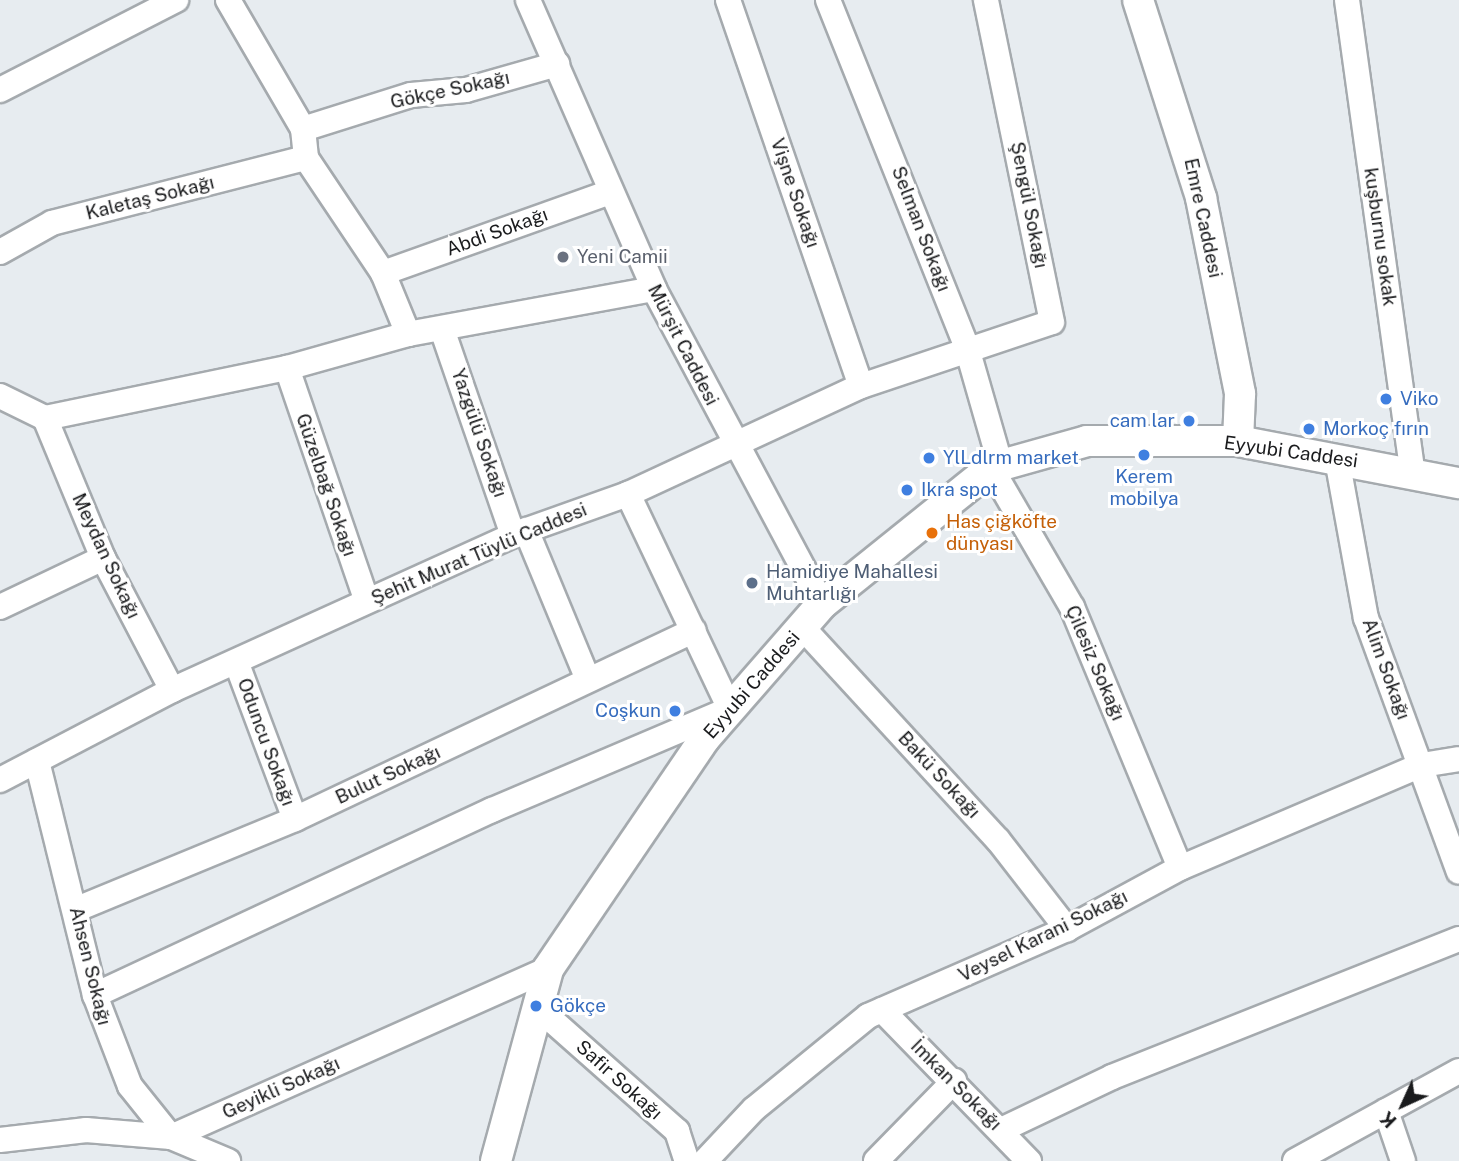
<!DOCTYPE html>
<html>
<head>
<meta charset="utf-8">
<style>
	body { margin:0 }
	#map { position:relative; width:1459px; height:1161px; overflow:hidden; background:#e7ecf0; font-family:"Public Sans",sans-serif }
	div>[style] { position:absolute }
	.roads { filter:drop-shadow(2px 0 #a5aaae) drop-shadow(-2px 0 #a5aaae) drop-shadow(0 2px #a5aaae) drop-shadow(0 -2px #a5aaae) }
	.minor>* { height:24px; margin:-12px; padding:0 12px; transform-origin:12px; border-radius:12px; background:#fff }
	.tertiary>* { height:30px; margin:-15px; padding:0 15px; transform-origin:15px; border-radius:15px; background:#fff }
	.dots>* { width:19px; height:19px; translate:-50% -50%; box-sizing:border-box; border:4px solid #fff; border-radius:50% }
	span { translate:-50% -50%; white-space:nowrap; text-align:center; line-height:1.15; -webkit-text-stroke:6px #fff; paint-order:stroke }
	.street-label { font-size:19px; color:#1a1b1d }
	.worship-label { font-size:19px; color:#5b616d }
	.left { translate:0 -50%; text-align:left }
	.shop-label { font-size:19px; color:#366cbe }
	.right { translate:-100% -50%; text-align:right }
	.food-label { font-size:19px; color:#c56008 }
	.service-label { font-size:19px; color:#4e5e75 }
	.north { position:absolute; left:1368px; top:1070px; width:70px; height:70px; -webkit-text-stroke:5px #fff; paint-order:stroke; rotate:225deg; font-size:19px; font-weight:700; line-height:28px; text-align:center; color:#1a1b1d }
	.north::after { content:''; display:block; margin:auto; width:24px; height:32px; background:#1a1b1d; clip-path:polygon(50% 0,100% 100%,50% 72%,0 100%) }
</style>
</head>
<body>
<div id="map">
	<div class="roads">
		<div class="minor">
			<i style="left:228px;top:0;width:149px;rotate:59.8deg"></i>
			<i style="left:303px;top:129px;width:29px;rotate:84deg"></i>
			<i style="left:306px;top:158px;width:138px;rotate:56.2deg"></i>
			<i style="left:383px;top:273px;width:66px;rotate:67.7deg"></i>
			<i style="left:528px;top:0;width:315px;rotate:66.4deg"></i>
			<i style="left:654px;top:289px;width:357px;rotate:61.9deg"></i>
			<i style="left:728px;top:0;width:408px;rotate:71deg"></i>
			<i style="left:828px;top:0;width:375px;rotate:68.2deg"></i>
			<i style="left:967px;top:348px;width:120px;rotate:74deg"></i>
			<i style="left:1347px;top:0;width:479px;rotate:82.1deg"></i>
			<i style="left:0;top:90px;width:198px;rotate:-27.1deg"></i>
			<i style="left:303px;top:129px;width:113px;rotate:-17.5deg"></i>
			<i style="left:411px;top:95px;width:55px;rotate:-5.2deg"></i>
			<i style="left:466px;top:90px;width:95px;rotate:-15.9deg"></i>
			<i style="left:0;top:252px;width:60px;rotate:-29.1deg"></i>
			<i style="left:52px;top:223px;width:262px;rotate:-14.4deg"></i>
			<i style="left:383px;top:273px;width:242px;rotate:-19.6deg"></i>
			<i style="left:443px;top:332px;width:215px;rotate:71deg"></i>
			<i style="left:287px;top:368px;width:246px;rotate:71.1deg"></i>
			<i style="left:0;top:396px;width:50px;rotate:26.1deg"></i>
			<i style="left:45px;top:418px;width:247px;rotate:-11.7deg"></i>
			<i style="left:287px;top:368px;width:126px;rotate:-15.7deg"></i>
			<i style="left:408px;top:334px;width:250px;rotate:-10.4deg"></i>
			<i style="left:45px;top:418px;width:152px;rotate:67.5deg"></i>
			<i style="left:103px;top:558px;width:149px;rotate:62.4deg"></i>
			<i style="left:1337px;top:459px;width:162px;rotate:79.7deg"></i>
			<i style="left:1366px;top:618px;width:270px;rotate:69.9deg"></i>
			<i style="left:991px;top:468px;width:161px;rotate:59.8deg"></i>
			<i style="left:1072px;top:607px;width:282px;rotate:67.5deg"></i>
			<i style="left:526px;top:530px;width:162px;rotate:67.5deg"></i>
			<i style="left:0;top:607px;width:114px;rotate:-25.4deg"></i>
			<i style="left:802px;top:627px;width:289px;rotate:47.4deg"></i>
			<i style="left:998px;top:840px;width:113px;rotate:52.2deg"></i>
			<i style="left:237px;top:664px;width:165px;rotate:69.5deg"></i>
			<i style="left:37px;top:761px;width:241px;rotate:76.1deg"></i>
			<i style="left:95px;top:995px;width:97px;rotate:69deg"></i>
			<i style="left:130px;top:1086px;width:65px;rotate:51.2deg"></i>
			<i style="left:171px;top:1137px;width:62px;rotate:22.8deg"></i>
			<i style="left:0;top:780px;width:194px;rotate:-27.6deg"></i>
			<i style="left:172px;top:690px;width:375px;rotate:-24.4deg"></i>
			<i style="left:513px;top:535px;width:122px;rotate:-19.6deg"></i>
			<i style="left:628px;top:494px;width:257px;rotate:-24.9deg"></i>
			<i style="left:861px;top:386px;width:201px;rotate:-18.5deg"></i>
			<i style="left:1052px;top:322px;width:329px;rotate:-101.6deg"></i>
			<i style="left:77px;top:909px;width:236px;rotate:-22.4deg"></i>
			<i style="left:295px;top:819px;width:441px;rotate:-25.3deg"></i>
			<i style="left:95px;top:995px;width:438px;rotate:-25deg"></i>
			<i style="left:492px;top:810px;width:259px;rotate:-23deg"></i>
			<i style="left:730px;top:709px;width:238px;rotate:-115.4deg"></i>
			<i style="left:538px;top:1008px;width:186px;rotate:41.5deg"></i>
			<i style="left:677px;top:1131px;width:32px;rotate:72deg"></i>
			<i style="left:882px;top:1010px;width:211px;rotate:45.8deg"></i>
			<i style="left:1386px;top:1111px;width:53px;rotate:71.2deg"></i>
			<i style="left:1001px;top:1130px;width:123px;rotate:-25.5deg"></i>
			<i style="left:1112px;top:1077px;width:373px;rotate:-21.7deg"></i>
			<i style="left:0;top:1140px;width:87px;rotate:-6.6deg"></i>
			<i style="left:86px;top:1130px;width:85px;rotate:4.7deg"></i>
			<i style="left:171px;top:1137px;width:413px;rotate:-24deg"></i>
			<i style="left:705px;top:1161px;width:71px;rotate:-46.7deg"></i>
			<i style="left:754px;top:1109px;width:147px;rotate:-39.2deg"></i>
			<i style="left:868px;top:1016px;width:217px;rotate:-23.6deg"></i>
			<i style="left:1067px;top:929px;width:128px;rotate:-28.4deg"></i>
			<i style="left:1180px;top:868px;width:263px;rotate:-23.1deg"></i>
			<i style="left:1422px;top:765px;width:37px;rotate:-9deg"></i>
			<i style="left:876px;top:1161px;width:112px;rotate:-45.7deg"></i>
			<i style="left:1295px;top:1161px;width:187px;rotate:-28.8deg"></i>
		</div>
		<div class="tertiary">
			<i style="left:1138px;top:0;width:208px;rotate:72.3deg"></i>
			<i style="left:1201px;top:198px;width:200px;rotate:78.7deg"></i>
			<i style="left:1240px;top:394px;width:47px;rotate:92.4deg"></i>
			<i style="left:496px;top:1161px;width:199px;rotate:-74.8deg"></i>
			<i style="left:548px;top:969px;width:279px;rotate:-55.8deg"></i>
			<i style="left:705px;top:738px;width:178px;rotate:-48.9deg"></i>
			<i style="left:822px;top:604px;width:217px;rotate:-38.8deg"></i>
			<i style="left:991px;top:468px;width:100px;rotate:-15.7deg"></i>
			<i style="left:1087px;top:441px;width:151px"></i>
			<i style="left:1238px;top:441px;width:225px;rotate:10.8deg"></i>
		</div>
	</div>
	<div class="dots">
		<i style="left:563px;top:257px;background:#6b7280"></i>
		<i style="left:1386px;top:399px;background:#3f7fe0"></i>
		<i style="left:1189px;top:421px;background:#3f7fe0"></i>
		<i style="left:1309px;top:429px;background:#3f7fe0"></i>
		<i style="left:1144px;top:455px;background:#3f7fe0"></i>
		<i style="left:929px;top:458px;background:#3f7fe0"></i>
		<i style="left:907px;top:490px;background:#3f7fe0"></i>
		<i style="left:932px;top:533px;background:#e8710a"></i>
		<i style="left:752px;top:583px;background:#5c6f8a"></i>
		<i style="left:675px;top:711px;background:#3f7fe0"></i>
		<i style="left:536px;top:1006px;background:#3f7fe0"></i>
	</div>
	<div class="street-label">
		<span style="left:450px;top:90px;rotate:-12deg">Gökçe Sokağı</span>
		<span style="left:795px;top:193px;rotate:71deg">Vişne Sokağı</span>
		<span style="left:150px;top:198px;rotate:-14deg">Kaletaş Sokağı</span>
		<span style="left:1029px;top:205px;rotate:79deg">Şengül Sokağı</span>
		<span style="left:1203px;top:218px;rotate:78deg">Emre Caddesi</span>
		<span style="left:921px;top:229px;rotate:69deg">Selman Sokağı</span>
		<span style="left:497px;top:232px;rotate:-20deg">Abdi Sokağı</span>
		<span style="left:1380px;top:237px;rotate:82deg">kuşburnu sokak</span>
		<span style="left:683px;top:345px;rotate:63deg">Mürşit Caddesi</span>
		<span style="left:479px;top:433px;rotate:71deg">Yazgülü Sokağı</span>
		<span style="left:1291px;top:452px;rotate:8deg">Eyyubi Caddesi</span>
		<span style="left:326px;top:485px;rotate:71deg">Güzelbağ Sokağı</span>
		<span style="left:479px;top:554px;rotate:-23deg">Şehit Murat Tüylü Caddesi</span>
		<span style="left:106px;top:556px;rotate:65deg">Meydan Sokağı</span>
		<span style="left:1095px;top:663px;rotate:67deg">Çilesiz Sokağı</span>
		<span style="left:1386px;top:669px;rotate:70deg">Alim Sokağı</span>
		<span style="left:752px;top:685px;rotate:-49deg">Eyyubi Caddesi</span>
		<span style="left:266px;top:742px;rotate:70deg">Oduncu Sokağı</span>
		<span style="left:388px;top:775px;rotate:-25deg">Bulut Sokağı</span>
		<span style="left:939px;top:775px;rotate:47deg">Bakü Sokağı</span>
		<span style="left:1043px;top:936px;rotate:-26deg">Veysel Karani Sokağı</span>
		<span style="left:90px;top:966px;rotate:76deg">Ahsen Sokağı</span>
		<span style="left:619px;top:1080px;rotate:42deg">Safir Sokağı</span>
		<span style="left:956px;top:1085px;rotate:45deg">İmkan Sokağı</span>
		<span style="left:281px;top:1088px;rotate:-24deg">Geyikli Sokağı</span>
	</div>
	<div class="worship-label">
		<span class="left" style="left:577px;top:257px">Yeni Camii</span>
	</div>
	<div class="shop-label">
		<span class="left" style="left:1400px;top:399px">Viko</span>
		<span class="right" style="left:1175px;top:421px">cam lar</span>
		<span class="left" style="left:1323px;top:429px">Morkoç fırın</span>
		<span class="left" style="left:943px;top:458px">YlLdlrm market</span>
		<span style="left:1144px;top:488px">Kerem<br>mobilya</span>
		<span class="left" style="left:921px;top:490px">Ikra spot</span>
		<span class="right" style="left:661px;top:711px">Coşkun</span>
		<span class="left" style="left:550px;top:1006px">Gökçe</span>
	</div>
	<div class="food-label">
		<span class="left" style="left:946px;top:533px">Has çiğköfte<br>dünyası</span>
	</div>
	<div class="service-label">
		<span class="left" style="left:766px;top:583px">Hamidiye Mahallesi<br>Muhtarlığı</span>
	</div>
	<div class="north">K</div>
</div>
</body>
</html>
